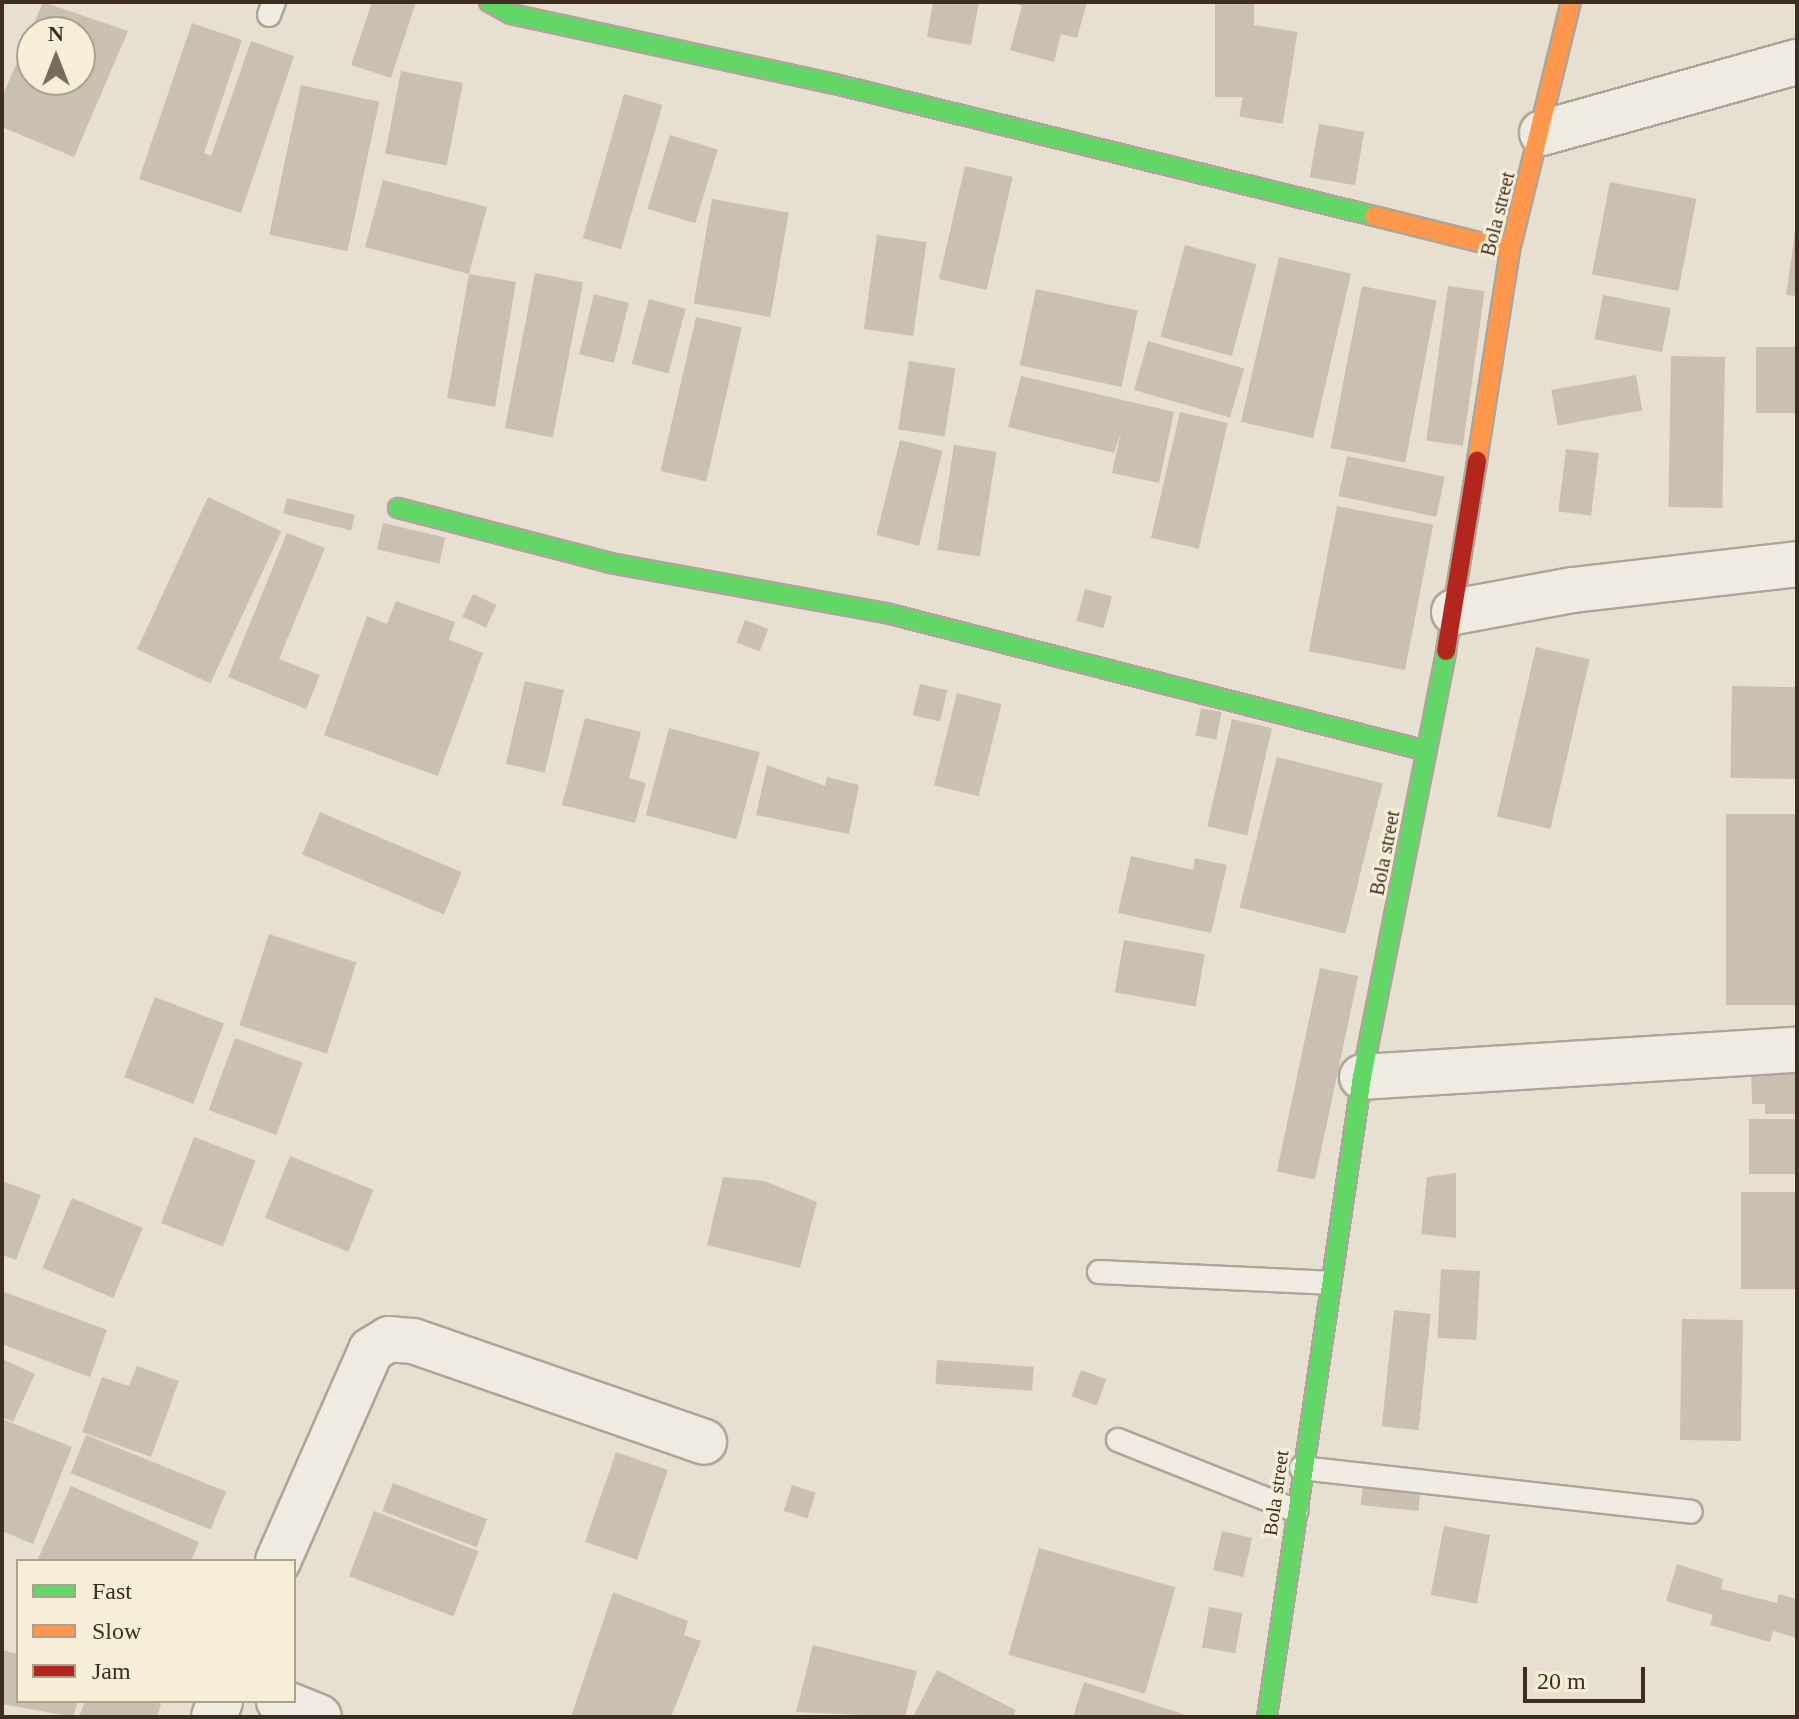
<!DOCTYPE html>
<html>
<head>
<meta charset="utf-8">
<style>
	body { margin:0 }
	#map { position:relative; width:1799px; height:1719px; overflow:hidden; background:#e7e0d1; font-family:"Times New Roman",serif }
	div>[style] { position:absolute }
	.building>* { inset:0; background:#cbbfb2; transform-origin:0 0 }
	.roads { filter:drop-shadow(2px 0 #ada599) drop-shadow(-2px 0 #ada599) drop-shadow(0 2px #ada599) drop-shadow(0 -2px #ada599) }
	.lane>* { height:22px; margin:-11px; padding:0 11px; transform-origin:11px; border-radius:11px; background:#efebe3 }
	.street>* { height:44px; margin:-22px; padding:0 22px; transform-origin:22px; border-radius:22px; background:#efebe3 }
	.fast>* { height:18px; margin:-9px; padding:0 9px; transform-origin:9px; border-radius:9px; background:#63d668 }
	.slow>* { height:18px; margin:-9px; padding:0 9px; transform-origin:9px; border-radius:9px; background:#ff974d }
	.jam>* { height:18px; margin:-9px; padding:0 9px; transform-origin:9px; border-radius:9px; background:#b3261e }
	span { translate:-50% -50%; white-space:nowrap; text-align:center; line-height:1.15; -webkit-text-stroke:6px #f7eed8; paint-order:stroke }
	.street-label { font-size:20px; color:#3d2e20 }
	.frame { position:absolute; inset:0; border:4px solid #3d2e20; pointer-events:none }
	.legend { position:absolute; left:16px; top:1559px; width:280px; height:144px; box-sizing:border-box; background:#f7eed8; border:2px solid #ada18e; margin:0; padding:10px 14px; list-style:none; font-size:24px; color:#3d2e20 }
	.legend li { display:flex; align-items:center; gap:16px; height:40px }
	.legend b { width:40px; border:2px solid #ada18e }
	.north { position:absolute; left:16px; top:16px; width:80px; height:80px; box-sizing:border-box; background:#f7eed8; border:2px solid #ada18e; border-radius:50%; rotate:0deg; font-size:22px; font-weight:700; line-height:32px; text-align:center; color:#3d2e20 }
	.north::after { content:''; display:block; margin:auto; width:28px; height:36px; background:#786c5e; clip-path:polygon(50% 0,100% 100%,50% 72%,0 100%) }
	.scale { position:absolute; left:1523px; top:1667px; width:122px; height:36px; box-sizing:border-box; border:4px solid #3d2e20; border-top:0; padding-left:10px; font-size:24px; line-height:28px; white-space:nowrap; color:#3d2e20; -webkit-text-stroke:6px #f7eed8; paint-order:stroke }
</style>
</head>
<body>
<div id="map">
	<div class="building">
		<i style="clip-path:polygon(evenodd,43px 2px,128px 31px,74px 157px,2px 127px,2px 97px,43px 2px,32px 32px,80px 32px,80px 80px,32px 80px,32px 32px)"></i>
		<i style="clip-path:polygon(372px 2px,416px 2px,391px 78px,351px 65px)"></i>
		<i style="clip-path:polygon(933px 2px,979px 2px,971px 45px,927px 37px)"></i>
		<i style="clip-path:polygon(1012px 2px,1087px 2px,1077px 38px,1061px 34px,1054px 62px,1010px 50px,1022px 6px)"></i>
		<i style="left:1215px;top:2px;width:39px;height:95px"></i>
		<i style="clip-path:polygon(192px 23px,242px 40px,204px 153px,211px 156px,251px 41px,294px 56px,241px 213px,139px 179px)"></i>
		<i style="left:1254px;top:25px;width:44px;height:93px;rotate:9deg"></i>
		<i style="left:401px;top:71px;width:63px;height:84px;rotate:11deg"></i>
		<i style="left:301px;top:85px;width:80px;height:153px;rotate:12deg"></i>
		<i style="left:624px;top:94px;width:40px;height:150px;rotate:16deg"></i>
		<i style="left:1319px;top:124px;width:46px;height:54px;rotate:10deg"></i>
		<i style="left:670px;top:135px;width:50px;height:77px;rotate:17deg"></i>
		<i style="left:965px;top:166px;width:49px;height:116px;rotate:13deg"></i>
		<i style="clip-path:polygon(383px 180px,487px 207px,469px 274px,516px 282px,495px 407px,447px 398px,469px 274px,365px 247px)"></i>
		<i style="left:1610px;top:182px;width:88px;height:94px;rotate:11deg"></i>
		<i style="left:712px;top:199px;width:78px;height:106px;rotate:10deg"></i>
		<i style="clip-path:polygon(1795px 232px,1797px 232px,1797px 296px,1786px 295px)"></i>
		<i style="left:877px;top:235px;width:50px;height:95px;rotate:8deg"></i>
		<i style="left:1185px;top:245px;width:74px;height:95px;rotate:15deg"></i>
		<i style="left:1279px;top:257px;width:74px;height:169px;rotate:13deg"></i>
		<i style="left:535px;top:273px;width:49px;height:158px;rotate:11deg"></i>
		<i style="left:1362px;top:286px;width:76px;height:165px;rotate:11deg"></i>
		<i style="left:1448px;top:286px;width:37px;height:156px;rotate:8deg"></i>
		<i style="left:1036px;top:289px;width:104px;height:78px;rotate:12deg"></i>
		<i style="left:594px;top:294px;width:36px;height:62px;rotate:14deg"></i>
		<i style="left:1603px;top:295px;width:69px;height:45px;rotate:11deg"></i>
		<i style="left:649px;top:299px;width:38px;height:67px;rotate:15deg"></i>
		<i style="left:696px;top:317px;width:47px;height:158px;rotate:13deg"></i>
		<i style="left:1148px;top:341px;width:100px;height:51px;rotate:16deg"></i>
		<i style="left:1756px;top:347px;width:41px;height:66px"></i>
		<i style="left:1671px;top:356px;width:54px;height:151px;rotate:1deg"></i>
		<i style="left:909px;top:361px;width:47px;height:69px;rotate:9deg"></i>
		<i style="left:1636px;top:375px;width:36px;height:86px;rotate:80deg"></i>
		<i style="clip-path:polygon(1021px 376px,1174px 412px,1159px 483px,1112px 473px,1121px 431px,1114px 453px,1008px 427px)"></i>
		<i style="left:1180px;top:412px;width:49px;height:129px;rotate:13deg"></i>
		<i style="left:900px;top:440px;width:44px;height:98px;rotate:14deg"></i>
		<i style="left:954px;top:445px;width:43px;height:106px;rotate:9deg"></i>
		<i style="left:1566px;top:449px;width:33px;height:63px;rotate:7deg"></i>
		<i style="left:1347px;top:456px;width:100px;height:41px;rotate:12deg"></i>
		<i style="left:208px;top:497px;width:81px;height:168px;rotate:25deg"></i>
		<i style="left:287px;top:498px;width:70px;height:16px;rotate:14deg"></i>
		<i style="left:1337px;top:506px;width:98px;height:148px;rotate:11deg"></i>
		<i style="left:383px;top:523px;width:64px;height:27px;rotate:13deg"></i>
		<i style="clip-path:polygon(287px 533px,325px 548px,279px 659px,320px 675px,306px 709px,228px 677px)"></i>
		<i style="left:1085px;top:589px;width:28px;height:33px;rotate:15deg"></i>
		<i style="left:473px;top:594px;width:26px;height:25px;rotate:25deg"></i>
		<i style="clip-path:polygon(396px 601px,455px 622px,449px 640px,483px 653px,438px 776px,324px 735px,367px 616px,387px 624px)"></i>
		<i style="left:745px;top:620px;width:25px;height:24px;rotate:21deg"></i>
		<i style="left:1536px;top:647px;width:55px;height:174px;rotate:13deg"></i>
		<i style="left:525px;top:681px;width:40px;height:85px;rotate:13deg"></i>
		<i style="left:920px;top:684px;width:28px;height:32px;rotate:13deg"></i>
		<i style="left:1732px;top:686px;width:65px;height:92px;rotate:1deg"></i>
		<i style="left:957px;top:693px;width:46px;height:95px;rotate:14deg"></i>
		<i style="left:1201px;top:708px;width:21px;height:28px;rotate:11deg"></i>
		<i style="clip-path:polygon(585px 718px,641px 732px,629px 778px,646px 783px,635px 823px,562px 805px)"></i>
		<i style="left:1232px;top:719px;width:41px;height:110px;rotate:13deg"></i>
		<i style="left:669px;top:728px;width:94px;height:90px;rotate:15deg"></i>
		<i style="left:1277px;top:757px;width:109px;height:155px;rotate:14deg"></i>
		<i style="clip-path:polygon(767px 765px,825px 786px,827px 777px,859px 785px,849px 834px,756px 815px)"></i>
		<i style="left:320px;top:812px;width:154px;height:46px;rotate:23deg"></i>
		<i style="left:1797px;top:814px;width:191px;height:71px;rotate:90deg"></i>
		<i style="clip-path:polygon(1131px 856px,1193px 870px,1195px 858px,1227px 865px,1211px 933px,1118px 913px)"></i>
		<i style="left:269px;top:934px;width:92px;height:96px;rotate:18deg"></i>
		<i style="left:1124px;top:940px;width:82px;height:53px;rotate:10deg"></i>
		<i style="left:1320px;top:968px;width:39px;height:208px;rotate:12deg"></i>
		<i style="left:155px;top:997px;width:74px;height:86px;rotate:21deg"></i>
		<i style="left:235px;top:1038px;width:72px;height:77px;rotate:20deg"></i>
		<i style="clip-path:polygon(1797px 1066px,1797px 1114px,1765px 1114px,1765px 1104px,1752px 1104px,1751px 1067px)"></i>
		<i style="left:1797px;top:1119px;width:55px;height:48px;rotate:90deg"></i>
		<i style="left:194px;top:1137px;width:66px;height:92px;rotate:21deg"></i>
		<i style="left:290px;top:1156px;width:90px;height:67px;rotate:22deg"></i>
		<i style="clip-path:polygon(1456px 1173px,1456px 1238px,1421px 1234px,1427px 1177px)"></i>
		<i style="clip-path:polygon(723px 1177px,764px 1181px,817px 1202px,800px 1268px,707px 1245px)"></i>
		<i style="clip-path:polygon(2px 1181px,41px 1195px,16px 1260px,2px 1255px)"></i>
		<i style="left:1797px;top:1192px;width:97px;height:56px;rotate:90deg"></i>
		<i style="left:72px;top:1198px;width:77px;height:76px;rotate:23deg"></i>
		<i style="left:1441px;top:1269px;width:39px;height:69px;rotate:3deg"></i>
		<i style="clip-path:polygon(2px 1291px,107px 1330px,90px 1377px,2px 1344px)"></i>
		<i style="left:1394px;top:1310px;width:37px;height:117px;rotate:6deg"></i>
		<i style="left:1682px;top:1319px;width:61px;height:121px;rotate:1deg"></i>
		<i style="clip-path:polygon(2px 1359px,35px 1374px,13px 1422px,2px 1417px)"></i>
		<i style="left:937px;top:1360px;width:97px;height:24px;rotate:4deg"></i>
		<i style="clip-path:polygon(137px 1366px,179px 1381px,151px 1457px,82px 1432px,102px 1377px,129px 1386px)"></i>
		<i style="left:1081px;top:1370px;width:27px;height:28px;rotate:20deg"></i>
		<i style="clip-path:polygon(2px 1419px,72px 1447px,33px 1544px,2px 1531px)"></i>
		<i style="left:86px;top:1435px;width:151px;height:41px;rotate:22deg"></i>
		<i style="left:616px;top:1452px;width:55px;height:95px;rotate:19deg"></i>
		<i style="left:393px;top:1483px;width:101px;height:30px;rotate:21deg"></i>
		<i style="left:1363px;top:1483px;width:58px;height:22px;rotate:6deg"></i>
		<i style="left:792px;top:1485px;width:25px;height:27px;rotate:18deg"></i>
		<i style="clip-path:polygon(71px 1486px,199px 1542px,191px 1561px,37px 1561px)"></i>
		<i style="left:374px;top:1511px;width:112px;height:70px;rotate:21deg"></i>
		<i style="left:1444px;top:1526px;width:47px;height:70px;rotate:11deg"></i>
		<i style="left:1222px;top:1531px;width:31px;height:40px;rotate:13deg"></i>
		<i style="left:1039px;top:1548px;width:142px;height:111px;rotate:16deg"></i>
		<i style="clip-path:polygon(1677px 1564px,1723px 1579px,1721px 1589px,1777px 1603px,1779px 1594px,1797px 1599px,1797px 1638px,1773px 1631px,1770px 1642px,1710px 1625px,1713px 1615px,1666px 1601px)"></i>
		<i style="clip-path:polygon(613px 1592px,688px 1621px,684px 1635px,701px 1641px,671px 1717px,571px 1717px)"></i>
		<i style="left:1209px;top:1607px;width:34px;height:41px;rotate:10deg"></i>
		<i style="clip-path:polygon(813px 1645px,917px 1671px,905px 1717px,796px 1712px)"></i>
		<i style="clip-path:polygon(2px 1650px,18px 1654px,18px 1701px,78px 1701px,73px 1717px,2px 1704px)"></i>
		<i style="clip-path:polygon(937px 1670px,1016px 1710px,1013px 1717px,913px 1717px)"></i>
		<i style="clip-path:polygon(1084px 1682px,1189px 1716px,1189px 1717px,1073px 1717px)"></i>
		<i style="clip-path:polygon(85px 1701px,152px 1701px,161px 1704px,157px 1717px,79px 1717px)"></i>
	</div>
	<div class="roads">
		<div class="lane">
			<i style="left:269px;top:15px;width:14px;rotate:-69deg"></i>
			<i style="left:1099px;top:1272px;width:230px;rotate:2.7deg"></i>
			<i style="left:1118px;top:1440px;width:192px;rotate:21.7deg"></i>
			<i style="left:1301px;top:1468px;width:392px;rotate:6.4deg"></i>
		</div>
		<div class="street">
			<i style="left:1542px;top:133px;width:265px;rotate:-15.6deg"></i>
			<i style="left:1454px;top:612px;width:121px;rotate:-10.5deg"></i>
			<i style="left:1573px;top:590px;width:226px;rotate:-6.6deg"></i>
			<i style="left:1362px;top:1077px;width:436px;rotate:-3.6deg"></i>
			<i style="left:278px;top:1561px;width:231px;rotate:-66.2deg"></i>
			<i style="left:371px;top:1350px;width:21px;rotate:-31deg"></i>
			<i style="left:389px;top:1339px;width:24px;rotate:5deg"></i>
			<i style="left:413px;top:1341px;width:308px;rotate:19.1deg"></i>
			<i style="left:279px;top:1701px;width:43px;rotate:21.8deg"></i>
			<i style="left:214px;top:1717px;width:17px;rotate:-69deg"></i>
		</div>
		<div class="fast">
			<i style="left:489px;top:2px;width:25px;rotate:29deg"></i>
			<i style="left:511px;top:14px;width:331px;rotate:12.2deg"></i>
			<i style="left:835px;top:84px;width:555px;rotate:13.76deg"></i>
			<i style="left:398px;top:508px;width:219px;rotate:14.5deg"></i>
			<i style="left:610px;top:563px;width:280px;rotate:10.3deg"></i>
			<i style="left:886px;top:613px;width:558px;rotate:14.31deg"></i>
			<i style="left:1267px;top:1717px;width:647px;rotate:-81.56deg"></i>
			<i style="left:1362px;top:1077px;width:434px;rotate:-78.8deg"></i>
		</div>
		<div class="slow">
			<i style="left:1374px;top:216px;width:140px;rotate:14deg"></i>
			<i style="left:1477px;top:461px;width:214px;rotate:-81.1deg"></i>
			<i style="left:1510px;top:250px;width:255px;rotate:-76.2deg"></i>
		</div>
		<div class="jam">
			<i style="left:1446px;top:651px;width:193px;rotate:-80.7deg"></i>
		</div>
	</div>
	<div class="street-label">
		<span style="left:1498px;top:214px;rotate:-76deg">Bola street</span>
		<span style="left:1385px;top:853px;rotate:-79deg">Bola street</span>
		<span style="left:1276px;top:1493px;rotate:-82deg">Bola street</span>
	</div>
	<div class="frame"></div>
	<ul class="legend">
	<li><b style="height:10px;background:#63d668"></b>Fast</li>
	<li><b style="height:10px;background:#ff974d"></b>Slow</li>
	<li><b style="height:10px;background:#b3261e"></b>Jam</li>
	</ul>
	<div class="north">N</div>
	<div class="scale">20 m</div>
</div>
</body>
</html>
